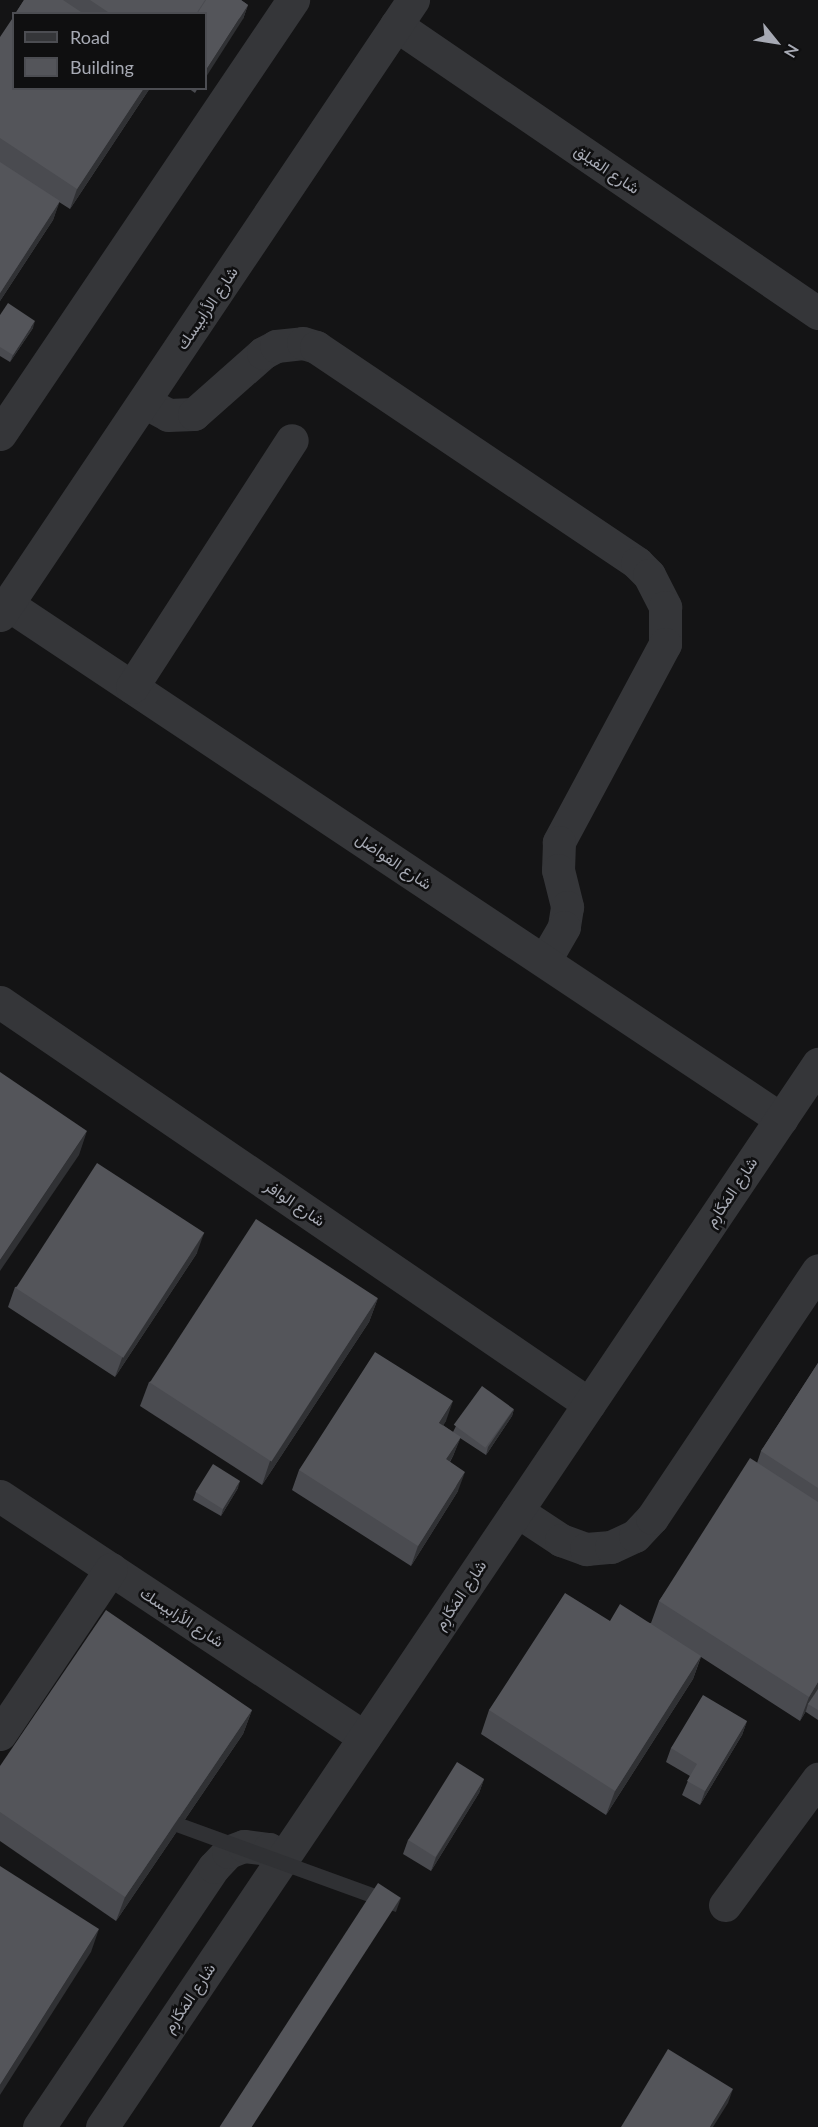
<!DOCTYPE html>
<html>
<head>
<meta charset="utf-8">
<style>
	body { margin:0 }
	#map { position:relative; width:818px; height:2127px; overflow:hidden; background:#141415; font-family:Lato,Vazirmatn,sans-serif }
	div>[style] { position:absolute }
	.minor>* { height:33px; margin:-16.5px; padding:0 16.5px; transform-origin:16.5px; border-radius:16.5px; background:#353639 }
	.wall>* { inset:0; background:#4a4b50 }
	.shaded-wall>* { inset:0; background:#303134; transform-origin:0 0 }
	.building>* { inset:0; background:#54555a; transform-origin:0 0 }
	span { translate:-50% -50%; white-space:nowrap; text-align:center; line-height:1.15; -webkit-text-stroke:5px #0f0f10; paint-order:stroke }
	.street-label { font-size:16px; color:#a7aab4 }
	.legend { position:absolute; left:12px; top:12px; width:195px; height:78px; box-sizing:border-box; background:#0f0f10; border:2px solid #4c4d52; margin:0; padding:8px 10px; list-style:none; font-size:18px; color:#a7aab4 }
	.legend li { display:flex; align-items:center; gap:12px; height:30px }
	.legend b { width:30px; border:2px solid #4c4d52 }
	.north { position:absolute; left:746px; top:12px; width:60px; height:60px; -webkit-text-stroke:4px #0f0f10; paint-order:stroke; rotate:120deg; font-size:16px; font-weight:700; line-height:24px; text-align:center; color:#a7aab4 }
	.north::after { content:''; display:block; margin:auto; width:21px; height:27px; background:#a7aab4; clip-path:polygon(50% 0,100% 100%,50% 72%,0 100%) }
</style>
</head>
<body>
<div id="map">
	<div class="minor">
		<i style="left:396px;top:25px;width:511px;rotate:34.31deg"></i>
		<i style="left:144px;top:402px;width:27px;rotate:28deg"></i>
		<i style="left:168px;top:415px;width:26px;rotate:-2deg"></i>
		<i style="left:194px;top:414px;width:92px;rotate:-41.5deg"></i>
		<i style="left:263px;top:353px;width:15px;rotate:-28deg"></i>
		<i style="left:276px;top:346px;width:27px;rotate:-6deg"></i>
		<i style="left:303px;top:343px;width:14px;rotate:17deg"></i>
		<i style="left:316px;top:347px;width:387px;rotate:33.9deg"></i>
		<i style="left:637px;top:563px;width:17px;rotate:45deg"></i>
		<i style="left:649px;top:575px;width:36px;rotate:63deg"></i>
		<i style="left:665px;top:607px;width:37px;rotate:90deg"></i>
		<i style="left:665px;top:644px;width:225px;rotate:118.2deg"></i>
		<i style="left:559px;top:842px;width:28px;rotate:92deg"></i>
		<i style="left:558px;top:870px;width:38px;rotate:76deg"></i>
		<i style="left:567px;top:907px;width:20px;rotate:99deg"></i>
		<i style="left:564px;top:927px;width:39px;rotate:120deg"></i>
		<i style="left:0;top:434px;width:524px;rotate:-55.98deg"></i>
		<i style="left:7px;top:604px;width:930px;rotate:33.64deg"></i>
		<i style="left:0;top:615px;width:741px;rotate:-56.12deg"></i>
		<i style="left:132px;top:687px;width:294px;rotate:-57.1deg"></i>
		<i style="left:0;top:1002px;width:713px;rotate:34.31deg"></i>
		<i style="left:0;top:1496px;width:437px;rotate:33.5deg"></i>
		<i style="left:517px;top:1511px;width:53px;rotate:33.4deg"></i>
		<i style="left:561px;top:1540px;width:27px;rotate:20deg"></i>
		<i style="left:586px;top:1549px;width:25px;rotate:-5deg"></i>
		<i style="left:611px;top:1547px;width:26px;rotate:-25deg"></i>
		<i style="left:635px;top:1536px;width:25px;rotate:-47deg"></i>
		<i style="left:652px;top:1518px;width:298px;rotate:-56.2deg"></i>
		<i style="left:0;top:1734px;width:199px;rotate:-56.1deg"></i>
		<i style="left:725px;top:1905px;width:157px;rotate:-53.6deg"></i>
		<i style="left:39px;top:2127px;width:313px;rotate:-56.1deg"></i>
		<i style="left:214px;top:1867px;width:21px;rotate:-47deg"></i>
		<i style="left:228px;top:1852px;width:17px;rotate:-21deg"></i>
		<i style="left:244px;top:1846px;width:25px;rotate:7deg"></i>
		<i style="left:269px;top:1849px;width:17px;rotate:28deg"></i>
		<i style="left:102px;top:2127px;width:1282px;rotate:-56.04deg"></i>
	</div>
	<div class="wall">
		<i style="clip-path:polygon(24px 0,241px 0,248px 5px,243px 19px,206px 14px,15px 14px)"></i>
		<i style="clip-path:polygon(0 37px,150px 88px,70px 209px,59px 202px,53px 220px,0 301px)"></i>
		<i style="clip-path:polygon(188px 88px,198px 88px,195px 93px)"></i>
		<i style="clip-path:polygon(0 315px,33px 328px,10px 362px,0 356px)"></i>
		<i style="clip-path:polygon(197px 1253px,115px 1377px,8px 1307px,15px 1287px)"></i>
		<i style="clip-path:polygon(378px 1298px,369px 1322px,262px 1485px,140px 1406px,149px 1382px)"></i>
		<i style="clip-path:polygon(818px 1363px,818px 1720px,806px 1712px,806px 1711px,800px 1721px,701px 1657px,693px 1679px,606px 1815px,481px 1734px,489px 1710px,610px 1621px,651px 1623px,659px 1601px,757px 1463px,761px 1451px)"></i>
		<i style="clip-path:polygon(514px 1409px,512px 1416px,486px 1455px,460px 1438px,453px 1456px,450px 1462px,458px 1491px,411px 1566px,292px 1490px,299px 1470px,446px 1421px,443px 1425px,453px 1432px,456px 1426px)"></i>
		<i style="clip-path:polygon(238px 1488px,221px 1516px,193px 1500px,196px 1492px)"></i>
		<i style="clip-path:polygon(252px 1710px,243px 1734px,116px 1921px,0 1841px,0 1766px)"></i>
		<i style="clip-path:polygon(747px 1721px,742px 1735px,700px 1805px,682px 1795px,690px 1776px,666px 1762px,671px 1748px)"></i>
		<i style="clip-path:polygon(484px 1779px,479px 1793px,431px 1871px,403px 1854px,408px 1840px)"></i>
	</div>
	<div class="shaded-wall">
		<i style="clip-path:polygon(248px 5px,243px 19px,206px 77px,206px 70px)"></i>
		<i style="clip-path:polygon(144px 88px,150px 88px,70px 209px,77px 189px)"></i>
		<i style="clip-path:polygon(60px 201px,53px 220px,0 301px,0 293px)"></i>
		<i style="clip-path:polygon(35px 321px,33px 328px,10px 362px,13px 355px)"></i>
		<i style="clip-path:polygon(87px 1131px,79px 1155px,0 1271px,0 1260px)"></i>
		<i style="clip-path:polygon(204px 1233px,197px 1253px,115px 1377px,122px 1358px)"></i>
		<i style="clip-path:polygon(378px 1298px,369px 1322px,262px 1485px,270px 1461px)"></i>
		<i style="clip-path:polygon(453px 1401px,446px 1421px,432px 1442px,439px 1423px)"></i>
		<i style="clip-path:polygon(514px 1409px,512px 1416px,486px 1455px,488px 1447px)"></i>
		<i style="clip-path:polygon(461px 1437px,453px 1456px,439px 1479px,446px 1459px)"></i>
		<i style="clip-path:polygon(465px 1472px,458px 1491px,411px 1566px,418px 1546px)"></i>
		<i style="clip-path:polygon(240px 1481px,238px 1488px,221px 1516px,223px 1509px)"></i>
		<i style="clip-path:polygon(701px 1656px,693px 1679px,606px 1815px,615px 1791px)"></i>
		<i style="clip-path:polygon(818px 1682px,818px 1692px,808px 1704px,806px 1711px,800px 1721px,809px 1697px)"></i>
		<i style="clip-path:polygon(252px 1710px,243px 1734px,116px 1921px,125px 1897px)"></i>
		<i style="clip-path:polygon(747px 1721px,742px 1735px,700px 1805px,705px 1791px)"></i>
		<i style="clip-path:polygon(484px 1779px,479px 1793px,431px 1871px,436px 1857px)"></i>
		<i style="left:401px;top:1898px;width:15px;height:275px;rotate:110deg"></i>
		<i style="clip-path:polygon(99px 1929px,91px 1952px,0 2095px,0 2085px)"></i>
		<i style="clip-path:polygon(733px 2089px,728px 2103px,713px 2127px,710px 2127px)"></i>
	</div>
	<div class="building">
		<i style="clip-path:polygon(24px 0,63px 0,84px 14px,15px 14px)"></i>
		<i style="clip-path:polygon(90px 0,205px 0,196px 14px,111px 14px)"></i>
		<i style="clip-path:polygon(206px 0,241px 0,248px 5px,206px 70px,206px 14px,197px 14px)"></i>
		<i style="clip-path:polygon(14px 16px,14px 88px,144px 88px,77px 189px,0 138px,0 37px)"></i>
		<i style="clip-path:polygon(0 162px,60px 201px,0 293px)"></i>
		<i style="clip-path:polygon(8px 303px,35px 321px,13px 355px,0 347px,0 315px)"></i>
		<i style="clip-path:polygon(0 1072px,87px 1131px,0 1260px)"></i>
		<i style="left:97px;top:1163px;width:128px;height:149px;rotate:33deg"></i>
		<i style="left:256px;top:1219px;width:145px;height:195px;rotate:33deg"></i>
		<i style="clip-path:polygon(375px 1352px,453px 1401px,439px 1423px,461px 1437px,446px 1459px,465px 1472px,418px 1546px,299px 1470px)"></i>
		<i style="clip-path:polygon(818px 1363px,818px 1488px,761px 1451px)"></i>
		<i style="left:482px;top:1386px;width:39px;height:48px;rotate:36deg"></i>
		<i style="clip-path:polygon(750px 1458px,818px 1502px,818px 1682px,809px 1697px,659px 1601px)"></i>
		<i style="left:213px;top:1464px;width:32px;height:33px;rotate:32deg"></i>
		<i style="clip-path:polygon(565px 1593px,610px 1621px,620px 1604px,701px 1656px,615px 1791px,489px 1710px)"></i>
		<i style="clip-path:polygon(106px 1610px,252px 1710px,125px 1897px,0 1812px,0 1766px)"></i>
		<i style="clip-path:polygon(818px 1689px,818px 1710px,808px 1704px)"></i>
		<i style="clip-path:polygon(703px 1695px,747px 1721px,705px 1791px,687px 1781px,697px 1764px,671px 1748px)"></i>
		<i style="left:457px;top:1762px;width:32px;height:92px;rotate:32deg"></i>
		<i style="clip-path:polygon(0 1866px,99px 1929px,0 2085px)"></i>
		<i style="left:378px;top:1883px;width:27px;height:293px;rotate:33deg"></i>
		<i style="clip-path:polygon(668px 2049px,733px 2089px,710px 2127px,621px 2127px)"></i>
	</div>
	<div class="street-label">
		<span style="left:607px;top:169px;rotate:34deg">شارع الفيلق</span>
		<span style="left:207px;top:308px;rotate:-56deg">شارع الأرابيسك</span>
		<span style="left:394px;top:861px;rotate:34deg">شارع الفواضل</span>
		<span style="left:731px;top:1192px;rotate:-56deg">شارع المَكَارِم</span>
		<span style="left:295px;top:1203px;rotate:34deg">شارع الوافر</span>
		<span style="left:460px;top:1595px;rotate:-56deg">شارع المَكَارِم</span>
		<span style="left:182px;top:1617px;rotate:33deg">شارع الأرابيسك</span>
		<span style="left:189px;top:1998px;rotate:-56deg">شارع المَكَارِم</span>
	</div>
	<ul class="legend">
	<li><b style="height:8px;background:#353639"></b>Road</li>
	<li><b style="height:16px;background:#54555a"></b>Building</li>
	</ul>
	<div class="north">N</div>
</div>
</body>
</html>
